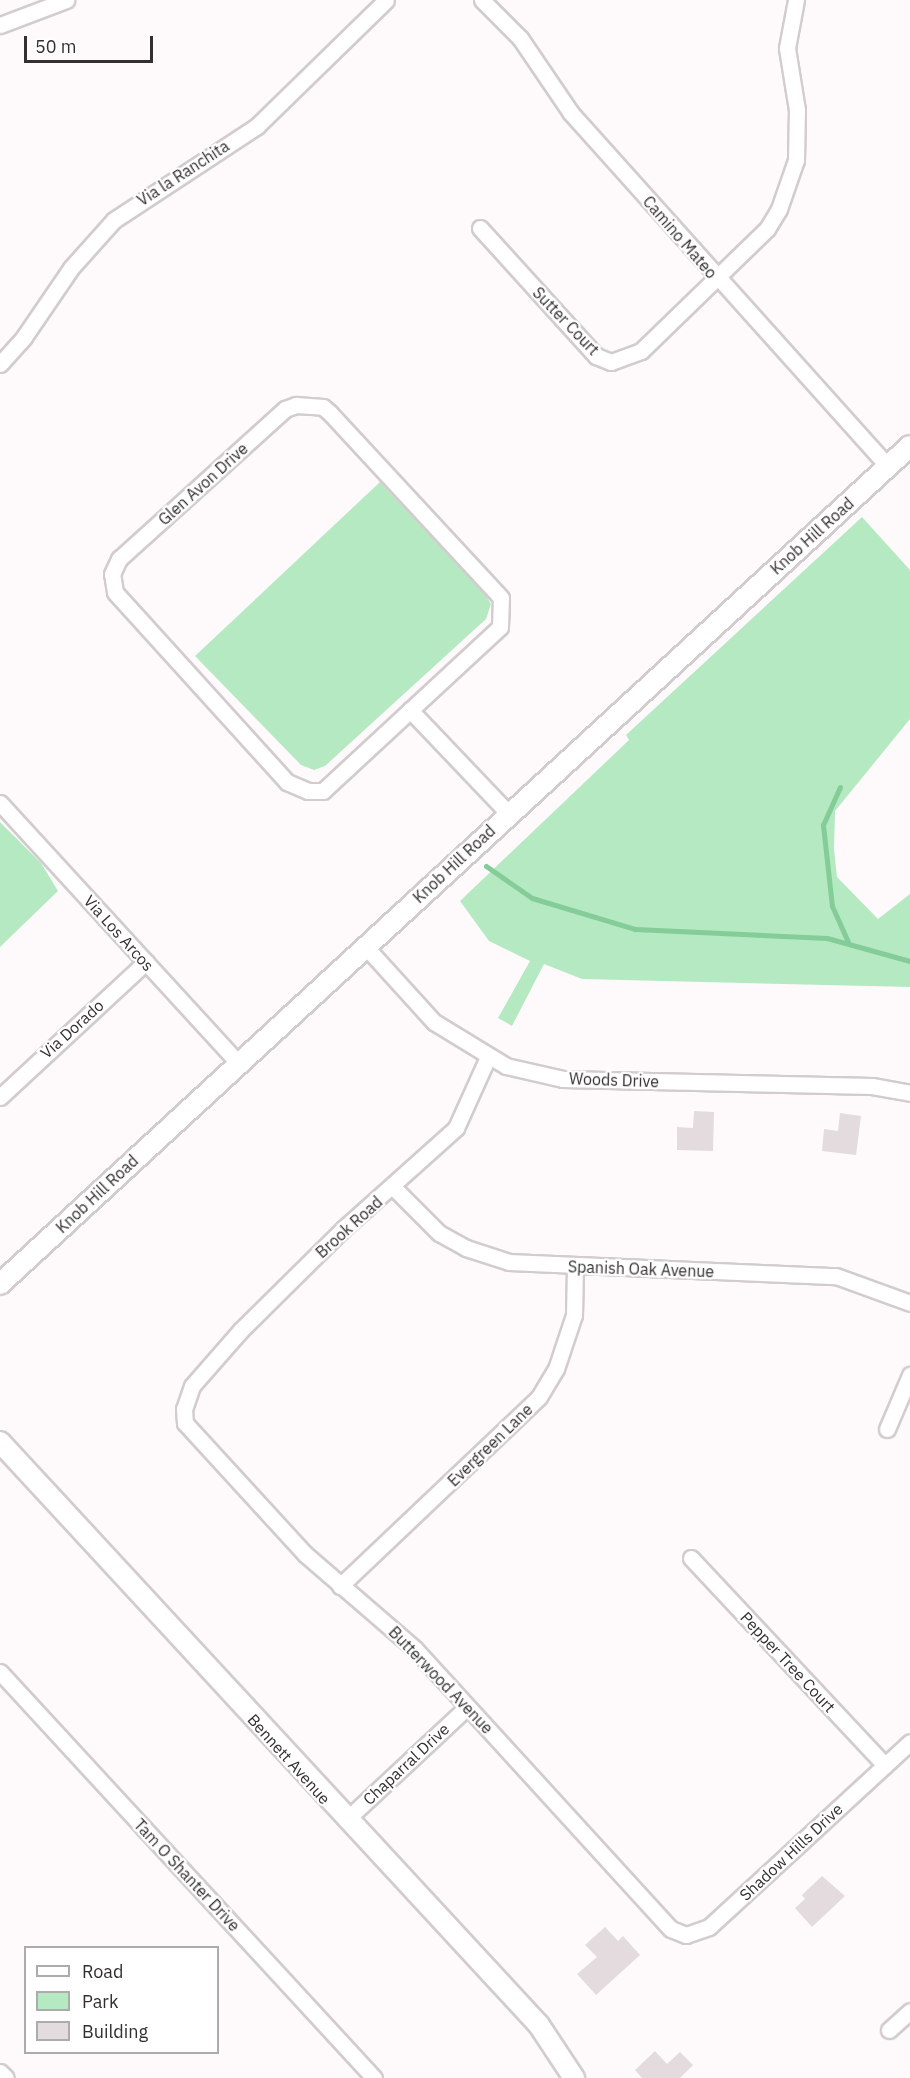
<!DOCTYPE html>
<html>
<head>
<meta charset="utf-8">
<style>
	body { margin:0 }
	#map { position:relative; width:910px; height:2078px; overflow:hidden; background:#fefafb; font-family:"IBM Plex Sans",sans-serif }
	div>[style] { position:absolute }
	.green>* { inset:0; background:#b5e9c2 }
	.stream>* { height:5px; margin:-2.5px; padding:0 2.5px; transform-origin:2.5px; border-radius:2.5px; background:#84cc98 }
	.building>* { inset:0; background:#e3dbdd }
	.roads { filter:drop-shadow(2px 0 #d3ccce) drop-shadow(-2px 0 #d3ccce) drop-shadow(0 2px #d3ccce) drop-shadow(0 -2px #d3ccce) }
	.minor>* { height:15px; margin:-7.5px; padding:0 7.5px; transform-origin:7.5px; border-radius:7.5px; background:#fff }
	.tertiary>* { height:20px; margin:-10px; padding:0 10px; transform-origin:10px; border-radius:10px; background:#fff }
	span { translate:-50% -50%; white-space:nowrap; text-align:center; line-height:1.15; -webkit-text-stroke:4.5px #fff; paint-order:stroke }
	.street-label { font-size:16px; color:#322f30 }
	.legend { position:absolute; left:24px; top:1946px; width:195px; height:108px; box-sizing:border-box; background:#fff; border:2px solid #adacac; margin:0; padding:8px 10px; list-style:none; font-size:18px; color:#322f30 }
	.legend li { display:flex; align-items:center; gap:12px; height:30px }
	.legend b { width:30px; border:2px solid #adacac }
	.scale { position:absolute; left:24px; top:36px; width:129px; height:27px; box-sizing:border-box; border:3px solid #322f30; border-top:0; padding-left:8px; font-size:18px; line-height:21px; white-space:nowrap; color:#322f30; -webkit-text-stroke:4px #fff; paint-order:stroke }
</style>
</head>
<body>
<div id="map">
	<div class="green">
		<i style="clip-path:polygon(380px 482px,483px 591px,491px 604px,486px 619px,325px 766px,314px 770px,301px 765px,195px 656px)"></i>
		<i style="clip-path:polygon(862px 517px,910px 570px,910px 719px,835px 811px,834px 849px,837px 877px,878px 919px,910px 894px,910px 987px,582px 979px,544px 964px,512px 1026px,498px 1018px,530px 961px,489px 941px,460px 901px,629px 740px,626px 735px)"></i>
		<i style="clip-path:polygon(0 822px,41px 863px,58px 891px,0 947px)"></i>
	</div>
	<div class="stream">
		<i style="left:840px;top:787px;width:42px;rotate:114.1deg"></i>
		<i style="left:823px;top:825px;width:81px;rotate:83.7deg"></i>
		<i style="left:832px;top:906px;width:39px;rotate:66deg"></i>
		<i style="left:486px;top:866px;width:56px;rotate:34.8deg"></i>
		<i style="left:532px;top:898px;width:108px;rotate:16.8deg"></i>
		<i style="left:635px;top:929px;width:192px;rotate:2.7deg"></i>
		<i style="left:827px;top:938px;width:86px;rotate:15.5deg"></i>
	</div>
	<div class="building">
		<i style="clip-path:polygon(694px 1111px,714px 1112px,713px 1151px,677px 1150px,677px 1127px,693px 1128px)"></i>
		<i style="clip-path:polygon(840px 1113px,861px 1116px,856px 1155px,822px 1151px,824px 1129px,838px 1131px)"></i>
		<i style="clip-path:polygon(822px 1876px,845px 1896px,812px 1927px,795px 1908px,805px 1899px,802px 1895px)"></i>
		<i style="clip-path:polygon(605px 1927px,618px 1941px,623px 1936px,640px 1955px,596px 1995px,577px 1974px,597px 1957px,585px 1945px)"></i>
		<i style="clip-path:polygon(655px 2051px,667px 2064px,680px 2052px,693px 2065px,680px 2078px,642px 2078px,635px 2070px)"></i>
	</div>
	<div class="roads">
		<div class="minor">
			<i style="left:482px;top:0;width:54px;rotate:45deg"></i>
			<i style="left:520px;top:38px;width:91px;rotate:55.8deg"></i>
			<i style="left:571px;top:113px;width:474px;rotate:48.1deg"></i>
			<i style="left:0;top:25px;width:71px;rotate:-20.7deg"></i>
			<i style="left:480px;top:228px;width:173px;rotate:47.8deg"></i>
			<i style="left:596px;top:356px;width:16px;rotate:22deg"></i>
			<i style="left:611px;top:362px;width:32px;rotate:-20deg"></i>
			<i style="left:641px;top:351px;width:175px;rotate:-44.1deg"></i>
			<i style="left:767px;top:229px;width:23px;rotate:-59deg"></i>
			<i style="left:779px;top:209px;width:52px;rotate:-70.9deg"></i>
			<i style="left:796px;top:160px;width:50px;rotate:-88.9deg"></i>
			<i style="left:797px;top:110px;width:63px;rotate:-99.2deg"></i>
			<i style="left:787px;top:48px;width:49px;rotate:-79.4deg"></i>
			<i style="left:0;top:364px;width:36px;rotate:-48deg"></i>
			<i style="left:24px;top:337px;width:83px;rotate:-55.7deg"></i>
			<i style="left:71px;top:268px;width:64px;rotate:-48.1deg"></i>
			<i style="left:114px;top:220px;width:171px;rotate:-33.3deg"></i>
			<i style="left:257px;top:126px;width:180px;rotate:-44.3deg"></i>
			<i style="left:296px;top:405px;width:27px;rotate:4deg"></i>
			<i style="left:323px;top:407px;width:8px;rotate:40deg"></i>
			<i style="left:329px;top:412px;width:253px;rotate:47.2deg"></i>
			<i style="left:501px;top:598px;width:29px;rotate:92deg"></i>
			<i style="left:500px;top:627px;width:241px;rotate:137.2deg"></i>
			<i style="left:323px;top:791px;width:15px;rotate:180deg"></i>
			<i style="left:308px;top:791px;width:23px;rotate:-157deg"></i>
			<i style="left:287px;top:782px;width:256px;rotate:-132.2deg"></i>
			<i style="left:115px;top:592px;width:18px;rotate:-99deg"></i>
			<i style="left:112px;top:574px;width:17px;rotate:-65deg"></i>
			<i style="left:119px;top:559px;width:224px;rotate:-42.1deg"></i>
			<i style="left:285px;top:409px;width:12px;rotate:-20deg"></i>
			<i style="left:410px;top:710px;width:144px;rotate:46.4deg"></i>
			<i style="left:0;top:803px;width:352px;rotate:47.5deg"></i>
			<i style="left:365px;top:946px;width:103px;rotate:47.8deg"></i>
			<i style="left:434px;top:1022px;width:84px;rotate:31.4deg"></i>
			<i style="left:506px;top:1066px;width:58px;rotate:12.8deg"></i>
			<i style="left:563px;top:1079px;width:309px;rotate:1.3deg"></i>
			<i style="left:872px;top:1086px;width:39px;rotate:10deg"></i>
			<i style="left:488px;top:1057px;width:78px;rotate:114.3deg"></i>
			<i style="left:456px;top:1128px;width:152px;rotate:138.2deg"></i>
			<i style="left:343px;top:1229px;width:144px;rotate:135.3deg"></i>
			<i style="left:241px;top:1330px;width:74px;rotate:131.2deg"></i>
			<i style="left:192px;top:1386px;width:24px;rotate:109deg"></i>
			<i style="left:184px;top:1409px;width:14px;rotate:86deg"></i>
			<i style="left:185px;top:1423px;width:178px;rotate:47.5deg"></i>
			<i style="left:305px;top:1554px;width:145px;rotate:40.8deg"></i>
			<i style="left:415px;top:1649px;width:379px;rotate:47.6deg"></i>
			<i style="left:671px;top:1929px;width:16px;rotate:22deg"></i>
			<i style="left:686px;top:1935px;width:24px;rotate:-19deg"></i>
			<i style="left:709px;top:1927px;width:273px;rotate:-42.6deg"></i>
			<i style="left:0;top:1097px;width:199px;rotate:-42.8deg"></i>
			<i style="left:393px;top:1187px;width:65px;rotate:45deg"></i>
			<i style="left:439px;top:1233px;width:31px;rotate:29deg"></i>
			<i style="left:466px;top:1248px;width:45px;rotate:18deg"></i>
			<i style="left:509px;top:1262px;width:327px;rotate:2.5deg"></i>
			<i style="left:836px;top:1276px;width:79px;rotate:20deg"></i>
			<i style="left:887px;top:1429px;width:59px;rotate:-66.9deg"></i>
			<i style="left:691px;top:1558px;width:284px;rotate:46.9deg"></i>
			<i style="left:340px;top:1586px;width:274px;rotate:-43.5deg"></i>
			<i style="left:539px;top:1397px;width:33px;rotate:-59deg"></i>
			<i style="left:556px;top:1369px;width:57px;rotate:-71.6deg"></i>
			<i style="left:574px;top:1315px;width:49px;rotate:-88.8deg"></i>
			<i style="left:0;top:1672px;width:552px;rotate:47.35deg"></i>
			<i style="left:346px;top:1820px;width:166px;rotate:-43deg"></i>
			<i style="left:889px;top:2030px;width:28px;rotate:-42deg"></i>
			<i style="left:0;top:2072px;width:8px;rotate:45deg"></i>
		</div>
		<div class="tertiary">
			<i style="left:0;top:1284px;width:1237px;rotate:-42.64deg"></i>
			<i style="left:0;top:1442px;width:794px;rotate:47.25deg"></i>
			<i style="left:539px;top:2025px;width:64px;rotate:56.6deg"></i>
		</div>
	</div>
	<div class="street-label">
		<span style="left:183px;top:173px;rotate:-33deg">Via la Ranchita</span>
		<span style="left:680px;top:237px;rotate:49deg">Camino Mateo</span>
		<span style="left:566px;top:321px;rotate:46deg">Sutter Court</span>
		<span style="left:203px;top:484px;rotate:-42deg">Glen Avon Drive</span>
		<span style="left:812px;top:536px;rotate:-42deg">Knob Hill Road</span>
		<span style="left:454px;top:864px;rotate:-43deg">Knob Hill Road</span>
		<span style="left:119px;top:933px;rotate:48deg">Via Los Arcos</span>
		<span style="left:72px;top:1029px;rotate:-42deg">Via Dorado</span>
		<span style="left:614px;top:1080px;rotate:2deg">Woods Drive</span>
		<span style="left:97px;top:1194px;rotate:-43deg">Knob Hill Road</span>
		<span style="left:349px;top:1227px;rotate:-42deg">Brook Road</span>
		<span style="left:641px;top:1269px;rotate:2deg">Spanish Oak Avenue</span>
		<span style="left:490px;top:1445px;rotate:-44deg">Evergreen Lane</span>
		<span style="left:788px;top:1662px;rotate:47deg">Pepper Tree Court</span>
		<span style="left:441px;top:1680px;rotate:46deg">Butterwood Avenue</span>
		<span style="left:289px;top:1759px;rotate:48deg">Bennett Avenue</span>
		<span style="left:406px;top:1764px;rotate:-43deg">Chaparral Drive</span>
		<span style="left:791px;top:1852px;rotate:-43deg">Shadow Hills Drive</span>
		<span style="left:187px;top:1875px;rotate:47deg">Tam O Shanter Drive</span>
	</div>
	<ul class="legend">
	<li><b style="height:8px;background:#fff"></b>Road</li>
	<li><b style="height:16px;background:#b5e9c2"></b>Park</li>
	<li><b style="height:16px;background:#e3dbdd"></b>Building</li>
	</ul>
	<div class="scale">50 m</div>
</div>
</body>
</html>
